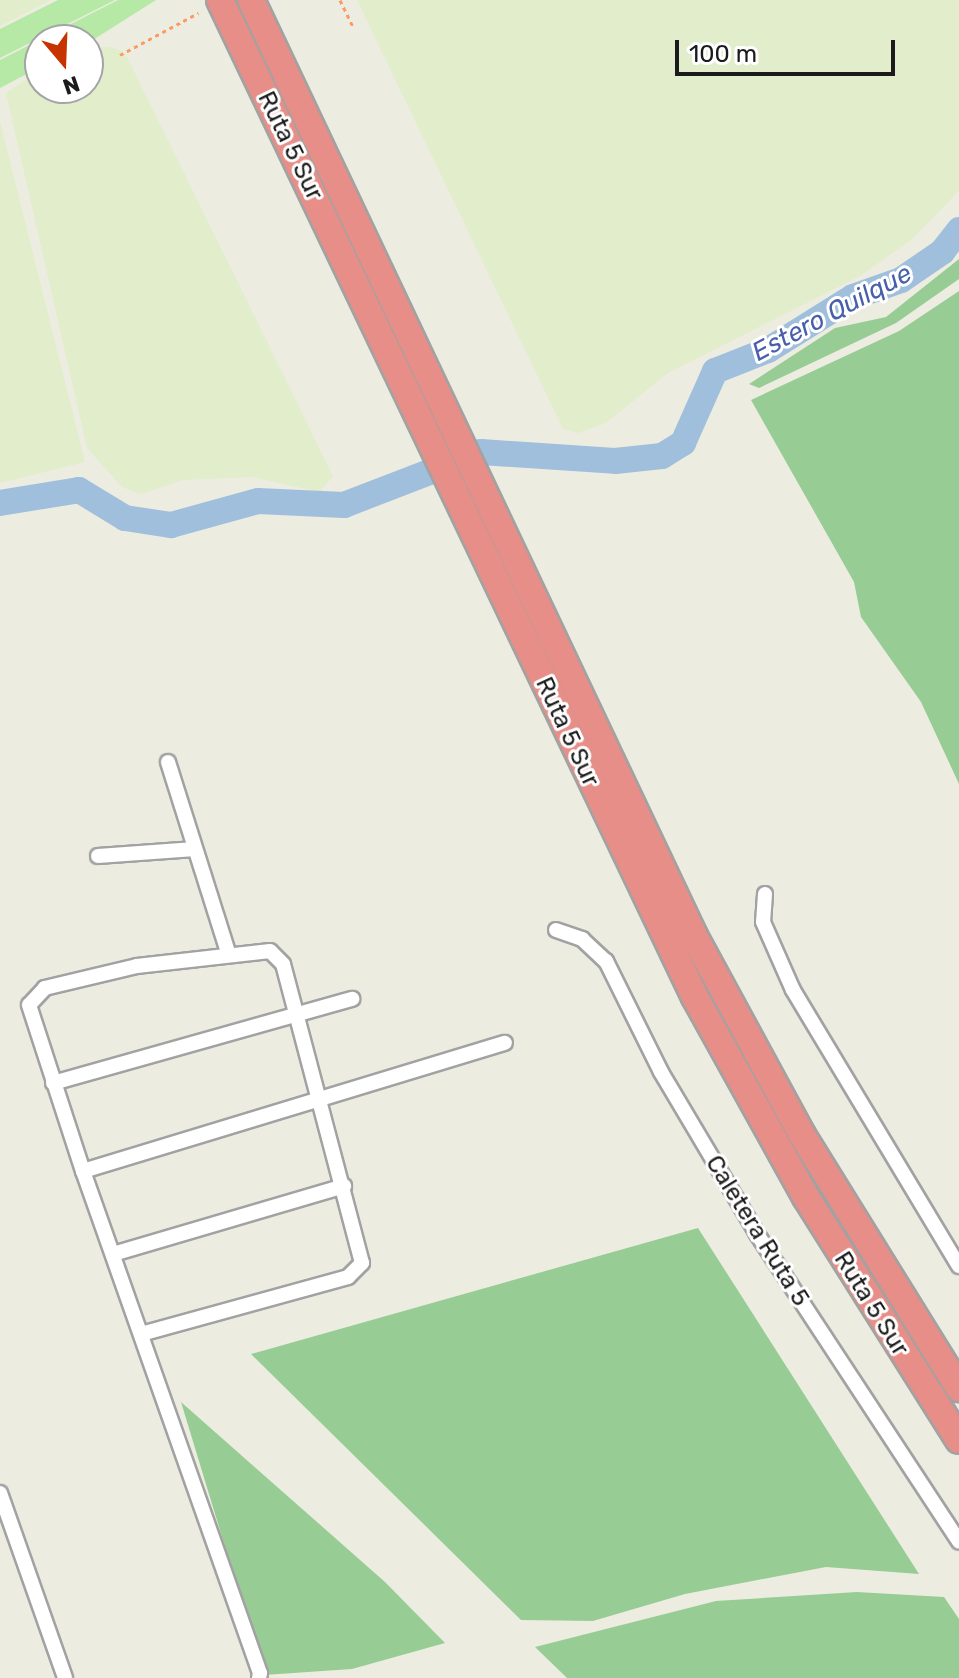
<!DOCTYPE html>
<html>
<head>
<meta charset="utf-8">
<style>
	body { margin:0 }
	#map { position:relative; width:959px; height:1678px; overflow:hidden; background:#edece1; font-family:Rubik,sans-serif }
	div>[style] { position:absolute }
	.farmland>* { inset:0; background:#e1edcb }
	.grass>* { inset:0; background:#b5e9a5 }
	.forest>* { inset:0; background:#97cd95 }
	.river>* { height:26px; margin:-13px; padding:0 13px; transform-origin:13px; border-radius:13px; background:#a0bfdc }
	.path>* { height:3px; margin-top:-1.5px; transform-origin:0; background:repeating-linear-gradient(90deg,#fa9b65 0 4px,transparent 0 8px) }
	.roads { filter:drop-shadow(2px 0 #a2a2a2) drop-shadow(-2px 0 #a2a2a2) drop-shadow(0 2px #a2a2a2) drop-shadow(0 -2px #a2a2a2) }
	.minor>* { height:14px; margin:-7px; padding:0 7px; transform-origin:7px; border-radius:7px; background:#fff }
	.motorway>* { height:26px; margin:-13px; padding:0 13px; transform-origin:13px; border-radius:13px; background:#e68e87 }
	span { translate:-50% -50%; white-space:nowrap; text-align:center; line-height:1.15; -webkit-text-stroke:6px #fff; paint-order:stroke }
	.street-label { font-size:24px; color:#1b1b1b }
	.water-label { font-size:26px; color:#4860aa; font-style:italic }
	.north { position:absolute; left:24px; top:24px; width:80px; height:80px; box-sizing:border-box; background:#fff; border:2px solid #a4a4a4; border-radius:50%; rotate:161deg; font-size:22px; font-weight:700; line-height:32px; text-align:center; color:#1b1b1b }
	.north::after { content:''; display:block; margin:auto; width:28px; height:36px; background:#c73300; clip-path:polygon(50% 0,100% 100%,50% 72%,0 100%) }
	.scale { position:absolute; left:675px; top:40px; width:220px; height:36px; box-sizing:border-box; border:4px solid #1b1b1b; border-top:0; padding-left:10px; font-size:24px; line-height:28px; white-space:nowrap; color:#1b1b1b; -webkit-text-stroke:6px #fff; paint-order:stroke }
</style>
</head>
<body>
<div id="map">
	<div class="farmland">
		<i style="clip-path:polygon(0 0,51px 0,0 26px)"></i>
		<i style="clip-path:polygon(357px 0,959px 0,959px 191px,911px 240px,860px 276px,668px 373px,606px 423px,578px 433px,563px 429px)"></i>
		<i style="clip-path:polygon(112px 47px,125px 53px,333px 476px,320px 492px,252px 477px,183px 480px,141px 494px,122px 487px,87px 448px,6px 93px,40px 70px,40px 88px,88px 88px,88px 48px)"></i>
		<i style="clip-path:polygon(0 121px,85px 462px,0 483px)"></i>
	</div>
	<div class="grass">
		<i style="clip-path:polygon(58px 0,115px 0,0 58px,0 29px)"></i>
		<i style="clip-path:polygon(118px 0,156px 0,88px 43px,40px 40px,40px 67px,0 88px,0 60px)"></i>
	</div>
	<div class="forest">
		<i style="clip-path:polygon(959px 259px,959px 279px,896px 323px,759px 388px,749px 384px,835px 328px,886px 317px)"></i>
		<i style="clip-path:polygon(959px 291px,959px 784px,921px 702px,861px 617px,854px 582px,751px 400px,899px 331px)"></i>
		<i style="clip-path:polygon(698px 1228px,919px 1574px,826px 1567px,685px 1594px,593px 1621px,521px 1620px,251px 1354px)"></i>
		<i style="clip-path:polygon(181px 1402px,385px 1582px,445px 1643px,352px 1669px,264px 1675px)"></i>
		<i style="clip-path:polygon(857px 1592px,944px 1597px,959px 1619px,959px 1678px,567px 1678px,535px 1647px,716px 1601px)"></i>
	</div>
	<div class="river">
		<i style="left:0;top:503px;width:80px;rotate:-9.3deg"></i>
		<i style="left:79px;top:490px;width:54px;rotate:31.3deg"></i>
		<i style="left:125px;top:518px;width:47px;rotate:8.7deg"></i>
		<i style="left:171px;top:525px;width:90px;rotate:-15.4deg"></i>
		<i style="left:258px;top:501px;width:86px;rotate:2.7deg"></i>
		<i style="left:344px;top:505px;width:147px;rotate:-21.1deg"></i>
		<i style="left:481px;top:452px;width:134px;rotate:3.8deg"></i>
		<i style="left:615px;top:461px;width:47px;rotate:-6.1deg"></i>
		<i style="left:662px;top:456px;width:25px;rotate:-32deg"></i>
		<i style="left:683px;top:443px;width:79px;rotate:-66deg"></i>
		<i style="left:715px;top:371px;width:57px;rotate:-21.6deg"></i>
		<i style="left:768px;top:350px;width:100px;rotate:-31.9deg"></i>
		<i style="left:853px;top:297px;width:51px;rotate:-19.5deg"></i>
		<i style="left:901px;top:280px;width:50px;rotate:-34.3deg"></i>
		<i style="left:942px;top:252px;width:28px;rotate:-52deg"></i>
	</div>
	<div class="path">
		<i style="left:340px;top:0;width:30px;rotate:64deg"></i>
		<i style="left:120px;top:55px;width:89px;rotate:-28.3deg"></i>
	</div>
	<div class="roads">
		<div class="minor">
			<i style="left:168px;top:762px;width:199px;rotate:72.5deg"></i>
			<i style="left:98px;top:856px;width:97px;rotate:-4.1deg"></i>
			<i style="left:765px;top:894px;width:28px;rotate:94deg"></i>
			<i style="left:763px;top:922px;width:74px;rotate:66.2deg"></i>
			<i style="left:793px;top:990px;width:322px;rotate:59deg"></i>
			<i style="left:556px;top:930px;width:28px;rotate:19deg"></i>
			<i style="left:582px;top:939px;width:33px;rotate:43deg"></i>
			<i style="left:606px;top:961px;width:124px;rotate:63.6deg"></i>
			<i style="left:661px;top:1072px;width:188px;rotate:59.3deg"></i>
			<i style="left:757px;top:1234px;width:368px;rotate:56.7deg"></i>
			<i style="left:53px;top:1083px;width:311px;rotate:-15.7deg"></i>
			<i style="left:83px;top:1171px;width:441px;rotate:-16.9deg"></i>
			<i style="left:113px;top:1254px;width:241px;rotate:-16.4deg"></i>
			<i style="left:141px;top:1334px;width:215px;rotate:-15.4deg"></i>
			<i style="left:348px;top:1277px;width:20px;rotate:-45deg"></i>
			<i style="left:362px;top:1263px;width:309px;rotate:-104.8deg"></i>
			<i style="left:283px;top:964px;width:18px;rotate:-135deg"></i>
			<i style="left:270px;top:951px;width:134px;rotate:173.6deg"></i>
			<i style="left:137px;top:966px;width:95px;rotate:166.6deg"></i>
			<i style="left:45px;top:988px;width:23px;rotate:133deg"></i>
			<i style="left:29px;top:1005px;width:175px;rotate:72deg"></i>
			<i style="left:83px;top:1171px;width:532px;rotate:70.58deg"></i>
			<i style="left:260px;top:1673px;width:5px;rotate:101deg"></i>
			<i style="left:0;top:1493px;width:196px;rotate:70.6deg"></i>
		</div>
		<div class="motorway">
			<i style="left:220px;top:0;width:1104px;rotate:64.53deg"></i>
			<i style="left:695px;top:997px;width:229px;rotate:61deg"></i>
			<i style="left:806px;top:1197px;width:287px;rotate:57.8deg"></i>
			<i style="left:251px;top:0;width:1036px;rotate:64.67deg"></i>
			<i style="left:694px;top:936px;width:226px;rotate:61.5deg"></i>
			<i style="left:802px;top:1135px;width:298px;rotate:58.2deg"></i>
		</div>
	</div>
	<div class="street-label">
		<span style="left:290px;top:146px;rotate:64deg">Ruta 5 Sur</span>
		<span style="left:567px;top:732px;rotate:65deg">Ruta 5 Sur</span>
		<span style="left:757px;top:1231px;rotate:58deg">Caletera Ruta 5</span>
		<span style="left:871px;top:1304px;rotate:58deg">Ruta 5 Sur</span>
	</div>
	<div class="water-label">
		<span style="left:832px;top:313px;rotate:-28deg">Estero Quilque</span>
	</div>
	<div class="north">N</div>
	<div class="scale">100 m</div>
</div>
</body>
</html>
